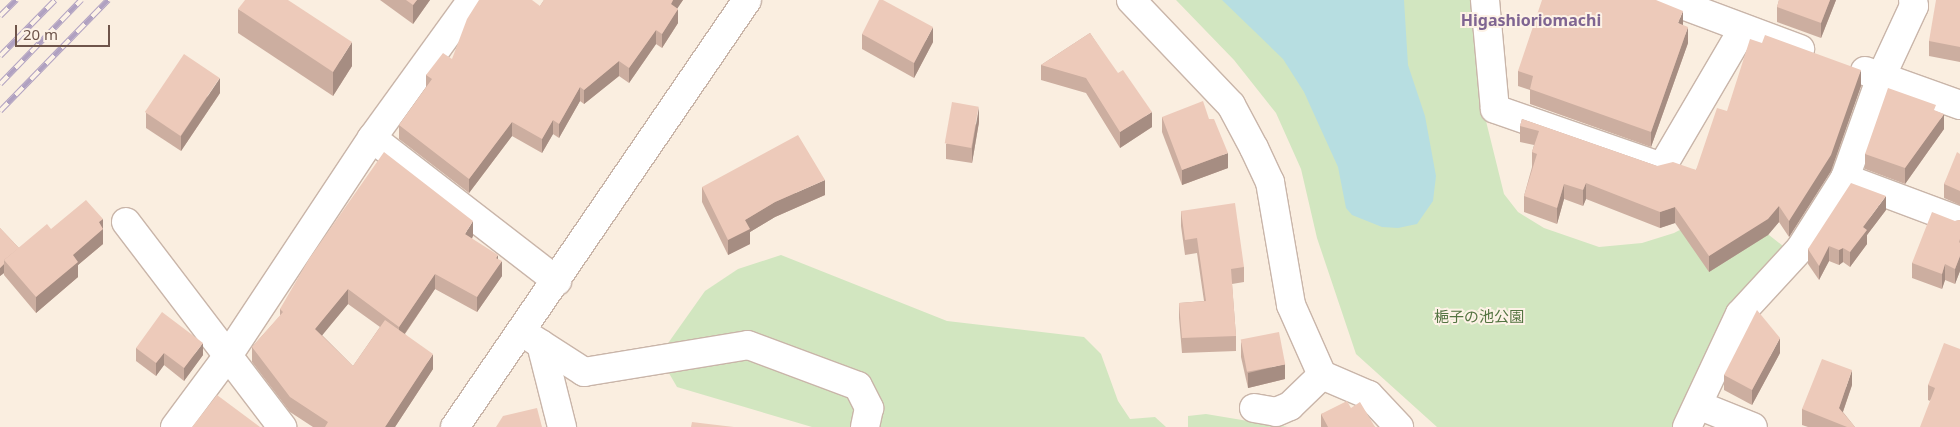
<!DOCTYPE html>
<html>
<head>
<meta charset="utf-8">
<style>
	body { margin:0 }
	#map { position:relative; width:1960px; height:427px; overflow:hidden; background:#faeee0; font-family:"Noto Sans","Noto Sans JP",sans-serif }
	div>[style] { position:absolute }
	.green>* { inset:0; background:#d2e6c0 }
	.water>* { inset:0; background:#b7dee1 }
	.roads { filter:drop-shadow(1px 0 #c9b5a9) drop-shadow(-1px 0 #c9b5a9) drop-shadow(0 1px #c9b5a9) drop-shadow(0 -1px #c9b5a9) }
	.minor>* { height:28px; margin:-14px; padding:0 14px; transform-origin:14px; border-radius:14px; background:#fff }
	.rail>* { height:5.5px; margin-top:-2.75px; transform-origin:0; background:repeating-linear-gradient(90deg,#fdf2e6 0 11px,#b0a1c1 0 22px); box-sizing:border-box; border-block:1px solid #b0a1c1 }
	.wall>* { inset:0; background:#ccaea0 }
	.shaded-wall>* { inset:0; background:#a68d82 }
	.building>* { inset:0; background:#edcaba; transform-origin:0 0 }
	span { translate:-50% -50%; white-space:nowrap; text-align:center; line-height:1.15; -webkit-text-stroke:4px #fdf2e6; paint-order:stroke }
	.park-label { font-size:15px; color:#547442 }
	.neighbourhood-label { font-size:16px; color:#7f6592; font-weight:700 }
	.scale { position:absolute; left:15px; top:25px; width:95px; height:22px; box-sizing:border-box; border:2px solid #6e544a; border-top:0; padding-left:6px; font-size:15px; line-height:18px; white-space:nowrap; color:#6e544a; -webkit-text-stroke:4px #fdf2e6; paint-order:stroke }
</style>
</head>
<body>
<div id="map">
	<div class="green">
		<i style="clip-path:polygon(1176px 0,1472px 0,1486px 121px,1504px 194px,1518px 212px,1544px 228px,1599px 247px,1642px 243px,1674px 233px,1730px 204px,1788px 250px,1680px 427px,1437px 427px,1356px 354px,1317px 238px,1301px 169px,1276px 113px,1234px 60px)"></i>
		<i style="clip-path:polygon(781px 255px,947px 321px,1084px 337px,1101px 354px,1118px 401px,1130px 419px,1155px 417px,1166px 427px,812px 427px,677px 387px,659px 356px,705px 291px,738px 269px)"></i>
		<i style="clip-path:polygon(1206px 414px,1266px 424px,1288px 427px,1188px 427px,1188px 416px)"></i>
	</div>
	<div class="water">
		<i style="clip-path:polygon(1222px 0,1404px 0,1408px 65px,1425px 116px,1436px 176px,1433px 201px,1417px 224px,1398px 228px,1382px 227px,1352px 215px,1346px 208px,1338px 167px,1304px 92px,1283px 59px)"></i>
	</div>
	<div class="roads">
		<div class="minor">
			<i style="left:1131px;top:0;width:145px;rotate:46.4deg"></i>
			<i style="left:1231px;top:105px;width:49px;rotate:61.9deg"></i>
			<i style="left:1254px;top:148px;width:38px;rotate:65deg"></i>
			<i style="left:1270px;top:182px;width:125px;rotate:80.3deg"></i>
			<i style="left:1291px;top:305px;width:77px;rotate:66.1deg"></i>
			<i style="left:1322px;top:375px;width:51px;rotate:23.1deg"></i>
			<i style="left:1369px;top:395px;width:44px;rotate:46.8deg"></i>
			<i style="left:1485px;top:0;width:109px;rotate:84.8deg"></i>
			<i style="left:1495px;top:109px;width:177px;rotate:19.2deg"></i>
			<i style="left:1662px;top:167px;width:160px;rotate:-59.6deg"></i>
			<i style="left:1669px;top:0;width:140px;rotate:20.5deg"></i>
			<i style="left:1865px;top:71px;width:101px;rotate:19.7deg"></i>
			<i style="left:372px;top:138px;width:234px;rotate:37.7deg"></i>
			<i style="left:1845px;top:178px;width:123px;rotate:20.5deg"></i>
			<i style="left:126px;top:222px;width:258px;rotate:52.7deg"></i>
			<i style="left:522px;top:332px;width:74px;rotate:32.8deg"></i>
			<i style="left:584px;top:372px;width:166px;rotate:-9.3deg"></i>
			<i style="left:748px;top:345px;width:117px;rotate:20.4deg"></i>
			<i style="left:858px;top:386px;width:25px;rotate:63deg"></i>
			<i style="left:869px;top:408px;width:19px;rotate:102deg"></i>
			<i style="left:541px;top:344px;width:86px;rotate:75.8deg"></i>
			<i style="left:1698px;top:405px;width:59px;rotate:21.8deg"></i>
			<i style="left:1254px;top:408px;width:22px;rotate:10deg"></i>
			<i style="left:1276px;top:412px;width:15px;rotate:-23deg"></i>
			<i style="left:1290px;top:406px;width:45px;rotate:-44.1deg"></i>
			<i style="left:175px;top:427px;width:87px;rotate:-53.4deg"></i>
			<i style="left:227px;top:357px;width:263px;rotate:-56.5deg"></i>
			<i style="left:372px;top:138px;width:170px;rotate:-54.1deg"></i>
			<i style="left:455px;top:427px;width:517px;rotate:-55.63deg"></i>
			<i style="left:1687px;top:427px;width:125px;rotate:-64.9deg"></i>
			<i style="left:1740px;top:314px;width:88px;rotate:-47.3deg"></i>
			<i style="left:1800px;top:249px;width:84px;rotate:-57.6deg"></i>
			<i style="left:1845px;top:178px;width:107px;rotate:-70.4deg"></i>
			<i style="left:1881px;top:77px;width:78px;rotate:-65.1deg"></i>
			<i style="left:1914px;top:6px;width:6px;rotate:-99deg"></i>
		</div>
	</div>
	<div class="rail">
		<i style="left:0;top:16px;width:23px;rotate:-45deg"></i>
		<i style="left:0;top:56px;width:78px;rotate:-45.5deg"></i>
		<i style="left:0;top:84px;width:117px;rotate:-46deg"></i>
		<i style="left:0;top:111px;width:155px;rotate:-45.8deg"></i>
	</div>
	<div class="wall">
		<i style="clip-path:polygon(380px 0,430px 0,413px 24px)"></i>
		<i style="clip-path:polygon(544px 0,683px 0,677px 8px,678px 23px,662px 48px,656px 44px,629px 83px,619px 76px,584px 104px,580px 101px,559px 138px,553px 134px,542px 153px,512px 136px,469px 193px,399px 139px,399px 125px,426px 87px,426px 75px,540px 6px)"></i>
		<i style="clip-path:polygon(1779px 0,1836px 0,1821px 38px,1777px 22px,1777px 7px)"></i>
		<i style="clip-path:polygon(1960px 0,1960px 62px,1929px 56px,1929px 41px)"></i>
		<i style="clip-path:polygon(238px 9px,352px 66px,333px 96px,238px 33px)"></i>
		<i style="clip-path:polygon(1683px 25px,1688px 43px,1651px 147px,1530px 104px,1530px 90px,1518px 86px,1518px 71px)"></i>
		<i style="clip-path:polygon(1090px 33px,1152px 127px,1120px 148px,1086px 93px,1041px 80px,1041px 65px)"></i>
		<i style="clip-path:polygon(862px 34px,933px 42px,914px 78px,862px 49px)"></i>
		<i style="clip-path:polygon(1861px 86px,1831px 171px,1789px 237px,1779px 222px,1768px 235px,1709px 272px,1675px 223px,1660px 228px,1586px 199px,1583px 206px,1564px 199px,1557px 224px,1524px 212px,1524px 196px,1532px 167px,1532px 152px,1534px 145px,1520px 142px,1520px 126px,1522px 119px,1657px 166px,1696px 170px,1727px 111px)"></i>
		<i style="clip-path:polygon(220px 93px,181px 151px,146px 128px,146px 113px)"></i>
		<i style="clip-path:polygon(1936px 111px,1944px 129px,1905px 184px,1865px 169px,1865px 154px)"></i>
		<i style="clip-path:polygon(1162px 117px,1209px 119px,1228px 168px,1182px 185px,1162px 132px)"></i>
		<i style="clip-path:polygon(979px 122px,972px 163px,946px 159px,946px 144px)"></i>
		<i style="clip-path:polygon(1960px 154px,1960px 205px,1944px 198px,1944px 184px)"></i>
		<i style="clip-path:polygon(702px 187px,825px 195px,775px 217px,750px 232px,750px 244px,728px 255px,702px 202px)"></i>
		<i style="clip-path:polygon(1886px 210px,1867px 235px,1867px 244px,1850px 267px,1843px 262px,1839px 265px,1829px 261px,1819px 280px,1808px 264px,1808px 249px)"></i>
		<i style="clip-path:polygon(1181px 211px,1244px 267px,1244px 282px,1232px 284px,1236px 336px,1236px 351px,1182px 353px,1179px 318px,1179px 303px,1204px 301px,1197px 253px,1185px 255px,1181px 226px)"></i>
		<i style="clip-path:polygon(103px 219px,103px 244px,78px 265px,78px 277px,36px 313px,4px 275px,4px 273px,0 276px,0 228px,19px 248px)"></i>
		<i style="clip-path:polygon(1960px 220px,1960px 271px,1955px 284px,1945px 280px,1942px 289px,1912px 278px,1912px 263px,1955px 221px)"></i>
		<i style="clip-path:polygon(evenodd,473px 236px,472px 239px,498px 259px,502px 276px,477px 312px,435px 289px,405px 334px,433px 369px,395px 427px,313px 427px,290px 412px,252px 362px,252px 347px,280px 316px,280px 309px,473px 236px,348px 304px,380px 327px,353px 366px,322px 335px,348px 304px)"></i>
		<i style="clip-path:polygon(1241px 342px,1285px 379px,1248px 388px,1241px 357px)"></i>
		<i style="clip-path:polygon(136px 348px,203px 355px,184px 381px,164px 365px,156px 376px,136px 361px)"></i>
		<i style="clip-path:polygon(1960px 349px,1930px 401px,1928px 400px,1928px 385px)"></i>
		<i style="clip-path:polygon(1780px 353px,1752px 405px,1724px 390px,1724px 375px)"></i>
		<i style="clip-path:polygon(1852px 385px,1843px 412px,1855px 427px,1808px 427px,1802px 425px,1802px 409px)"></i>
		<i style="clip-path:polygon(1351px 408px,1375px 427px,1321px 427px,1321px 414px)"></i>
	</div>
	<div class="shaded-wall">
		<i style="clip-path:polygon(417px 0,430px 0,413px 24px,413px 5px)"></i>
		<i style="clip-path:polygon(673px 0,683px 0,671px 18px,671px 4px)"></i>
		<i style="clip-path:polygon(1830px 0,1836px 0,1821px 38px,1821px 23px)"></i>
		<i style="clip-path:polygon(678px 9px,678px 23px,662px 48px,662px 34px)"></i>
		<i style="clip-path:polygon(1683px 11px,1683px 26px,1678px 23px)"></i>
		<i style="clip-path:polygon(933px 27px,933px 42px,914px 78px,914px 63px)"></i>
		<i style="clip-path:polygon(1688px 27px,1688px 43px,1651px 147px,1651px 132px)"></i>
		<i style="clip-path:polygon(656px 30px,656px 44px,629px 83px,629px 68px)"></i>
		<i style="clip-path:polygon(352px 42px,352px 66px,333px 96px,333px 72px)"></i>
		<i style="clip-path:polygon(619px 61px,619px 76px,584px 104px,584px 90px)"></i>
		<i style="clip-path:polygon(1861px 70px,1861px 86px,1831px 171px,1789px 237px,1789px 221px)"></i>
		<i style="clip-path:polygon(220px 78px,220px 93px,181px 151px,181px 136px)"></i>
		<i style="clip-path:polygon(580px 87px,580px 101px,559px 138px,559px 124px)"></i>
		<i style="clip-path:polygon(979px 107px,979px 122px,972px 163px,972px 148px)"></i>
		<i style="clip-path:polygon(1152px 112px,1152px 127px,1120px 148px,1120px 132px)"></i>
		<i style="clip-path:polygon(1944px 114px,1944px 129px,1905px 184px,1905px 168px)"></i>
		<i style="clip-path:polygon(553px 120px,553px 134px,542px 153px,542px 139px)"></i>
		<i style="clip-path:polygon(512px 122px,512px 136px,469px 193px,469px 179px)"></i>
		<i style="clip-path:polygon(1228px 153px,1228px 168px,1182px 185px,1182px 170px)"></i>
		<i style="clip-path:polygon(825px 180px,825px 195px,775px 217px,750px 232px,750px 244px,728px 255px,728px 240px,745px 220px,775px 202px)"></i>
		<i style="clip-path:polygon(1586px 183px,1586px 199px,1583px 206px,1583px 190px)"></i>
		<i style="clip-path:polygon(1564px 184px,1564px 199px,1557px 224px,1557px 208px)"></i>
		<i style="clip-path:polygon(1886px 196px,1886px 210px,1867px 235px,1867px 244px,1850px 267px,1850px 252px,1863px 227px)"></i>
		<i style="clip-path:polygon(1779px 206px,1779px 222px,1768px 235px,1709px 272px,1709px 256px)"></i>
		<i style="clip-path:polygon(1675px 207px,1675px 223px,1660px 228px,1660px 212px)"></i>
		<i style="clip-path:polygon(103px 219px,103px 244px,78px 265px,78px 277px,36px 313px,36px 297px,99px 222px)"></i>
		<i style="clip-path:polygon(473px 221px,473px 236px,465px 249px,465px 234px)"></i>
		<i style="clip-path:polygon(1829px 246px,1829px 261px,1819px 280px,1819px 266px)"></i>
		<i style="clip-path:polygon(1843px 248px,1843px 262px,1839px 265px,1839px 250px)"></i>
		<i style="clip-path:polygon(498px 255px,498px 266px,502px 261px,502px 276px,477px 312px,477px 297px,496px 258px)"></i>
		<i style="clip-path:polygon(1960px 256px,1960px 271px,1955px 284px,1955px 269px)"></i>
		<i style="clip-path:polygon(4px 264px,4px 273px,0 276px,0 268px)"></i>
		<i style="clip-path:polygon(1945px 264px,1945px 280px,1942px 289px,1942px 274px)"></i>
		<i style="clip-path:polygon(435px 274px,435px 289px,399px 342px,399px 327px)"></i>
		<i style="clip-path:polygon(348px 289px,348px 304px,315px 344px,315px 329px)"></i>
		<i style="clip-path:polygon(1780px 338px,1780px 353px,1752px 405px,1752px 390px)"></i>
		<i style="clip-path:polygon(203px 343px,203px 355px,184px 381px,184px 368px)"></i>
		<i style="clip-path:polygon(164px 353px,164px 365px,156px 376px,156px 363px)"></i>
		<i style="clip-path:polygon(433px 354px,433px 369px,395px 427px,385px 427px)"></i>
		<i style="clip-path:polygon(1285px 364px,1285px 379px,1248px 388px,1248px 373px)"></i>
		<i style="clip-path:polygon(1852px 370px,1852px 385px,1839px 423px,1839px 408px)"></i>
	</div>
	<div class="building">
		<i style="clip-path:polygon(245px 0,288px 0,352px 42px,333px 72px,238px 9px)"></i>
		<i style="clip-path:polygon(406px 0,417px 0,413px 5px)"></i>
		<i style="clip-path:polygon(479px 0,532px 0,540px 6px,544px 0,673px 0,671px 4px,678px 9px,662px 34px,656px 30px,629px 68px,619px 61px,584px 90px,580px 87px,559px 124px,553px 120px,542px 139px,512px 122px,469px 179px,399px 125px,432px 79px,426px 75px,443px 53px,452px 59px,467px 19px)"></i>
		<i style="clip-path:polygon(879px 0,883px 0,933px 27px,914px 63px,862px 34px)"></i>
		<i style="clip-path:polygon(1542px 0,1656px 0,1683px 11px,1678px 23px,1688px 27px,1651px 132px,1530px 89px,1533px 76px,1518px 71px)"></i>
		<i style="clip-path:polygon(1779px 0,1830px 0,1821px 23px,1777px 7px)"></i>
		<i style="clip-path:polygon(1936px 0,1960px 0,1960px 47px,1929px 41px)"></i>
		<i style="clip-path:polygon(1090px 33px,1118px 73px,1123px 70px,1152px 112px,1120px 132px,1086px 78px,1041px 65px)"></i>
		<i style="clip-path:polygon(1765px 35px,1861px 70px,1831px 155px,1789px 221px,1779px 206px,1768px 219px,1709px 256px,1675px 207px,1660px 212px,1586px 183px,1583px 190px,1564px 184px,1557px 208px,1524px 196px,1537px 154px,1532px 152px,1539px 131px,1520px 126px,1522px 119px,1657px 166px,1673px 162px,1696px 170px,1717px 108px,1727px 111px,1750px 39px,1762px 43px)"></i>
		<i style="left:184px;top:54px;width:43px;height:70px;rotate:34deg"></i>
		<i style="clip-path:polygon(1888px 88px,1936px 105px,1934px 110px,1944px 114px,1905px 168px,1865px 154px)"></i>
		<i style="clip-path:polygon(1203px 101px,1209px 119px,1214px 119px,1228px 153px,1182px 170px,1162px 117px)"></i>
		<i style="left:952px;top:102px;width:27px;height:42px;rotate:10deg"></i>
		<i style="clip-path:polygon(798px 135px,825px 180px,775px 202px,745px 220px,750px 229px,728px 240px,702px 187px)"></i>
		<i style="clip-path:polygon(384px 152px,473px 221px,465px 234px,498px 255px,496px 258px,502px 261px,477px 297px,435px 274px,399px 327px,348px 289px,315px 329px,353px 366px,385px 320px,433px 354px,385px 427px,325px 427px,328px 422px,290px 397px,252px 347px,283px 312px,280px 309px,309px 259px)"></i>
		<i style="clip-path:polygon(1957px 152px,1960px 154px,1960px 191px,1944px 184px)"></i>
		<i style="clip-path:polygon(1851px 183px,1886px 196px,1863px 227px,1867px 230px,1850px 252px,1843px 248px,1839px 250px,1829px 246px,1819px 266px,1808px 249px)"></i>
		<i style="clip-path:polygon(86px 200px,103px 219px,99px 222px,103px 229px,73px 255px,78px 262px,36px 297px,4px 260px,47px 224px,51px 229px)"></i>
		<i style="clip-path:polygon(1235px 203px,1244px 267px,1231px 269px,1236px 336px,1182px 338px,1179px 303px,1206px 301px,1197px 238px,1185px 240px,1181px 211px)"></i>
		<i style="clip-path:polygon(1932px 212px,1955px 221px,1960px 220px,1960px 239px,1959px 242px,1960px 243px,1960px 256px,1955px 269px,1945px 264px,1942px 274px,1912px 263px)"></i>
		<i style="clip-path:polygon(0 228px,19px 248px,4px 260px,4px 264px,0 268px)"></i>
		<i style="clip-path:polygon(1757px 310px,1780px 338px,1752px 390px,1724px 375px)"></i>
		<i style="clip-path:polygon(162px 312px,203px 343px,184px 368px,164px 353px,156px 363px,136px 348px)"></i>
		<i style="left:1279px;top:332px;width:33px;height:39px;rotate:79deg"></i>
		<i style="clip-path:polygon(1944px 343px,1960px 349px,1960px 427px,1920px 427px,1935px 388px,1928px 385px)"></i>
		<i style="clip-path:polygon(1822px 359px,1852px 370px,1839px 408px,1855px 427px,1847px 427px,1802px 409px)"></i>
		<i style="clip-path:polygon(217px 395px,260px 427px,192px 427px)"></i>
		<i style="clip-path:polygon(1347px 401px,1351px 408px,1360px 402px,1375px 427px,1328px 427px,1321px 414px)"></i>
		<i style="clip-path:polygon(537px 408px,542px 427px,496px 427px,503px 416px)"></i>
		<i style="clip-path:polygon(692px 422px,734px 427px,691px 427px)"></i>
	</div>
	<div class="park-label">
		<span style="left:1479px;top:317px">梔子の池公園</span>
	</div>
	<div class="neighbourhood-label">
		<span style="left:1531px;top:20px">Higashioriomachi</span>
	</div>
	<div class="scale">20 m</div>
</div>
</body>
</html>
